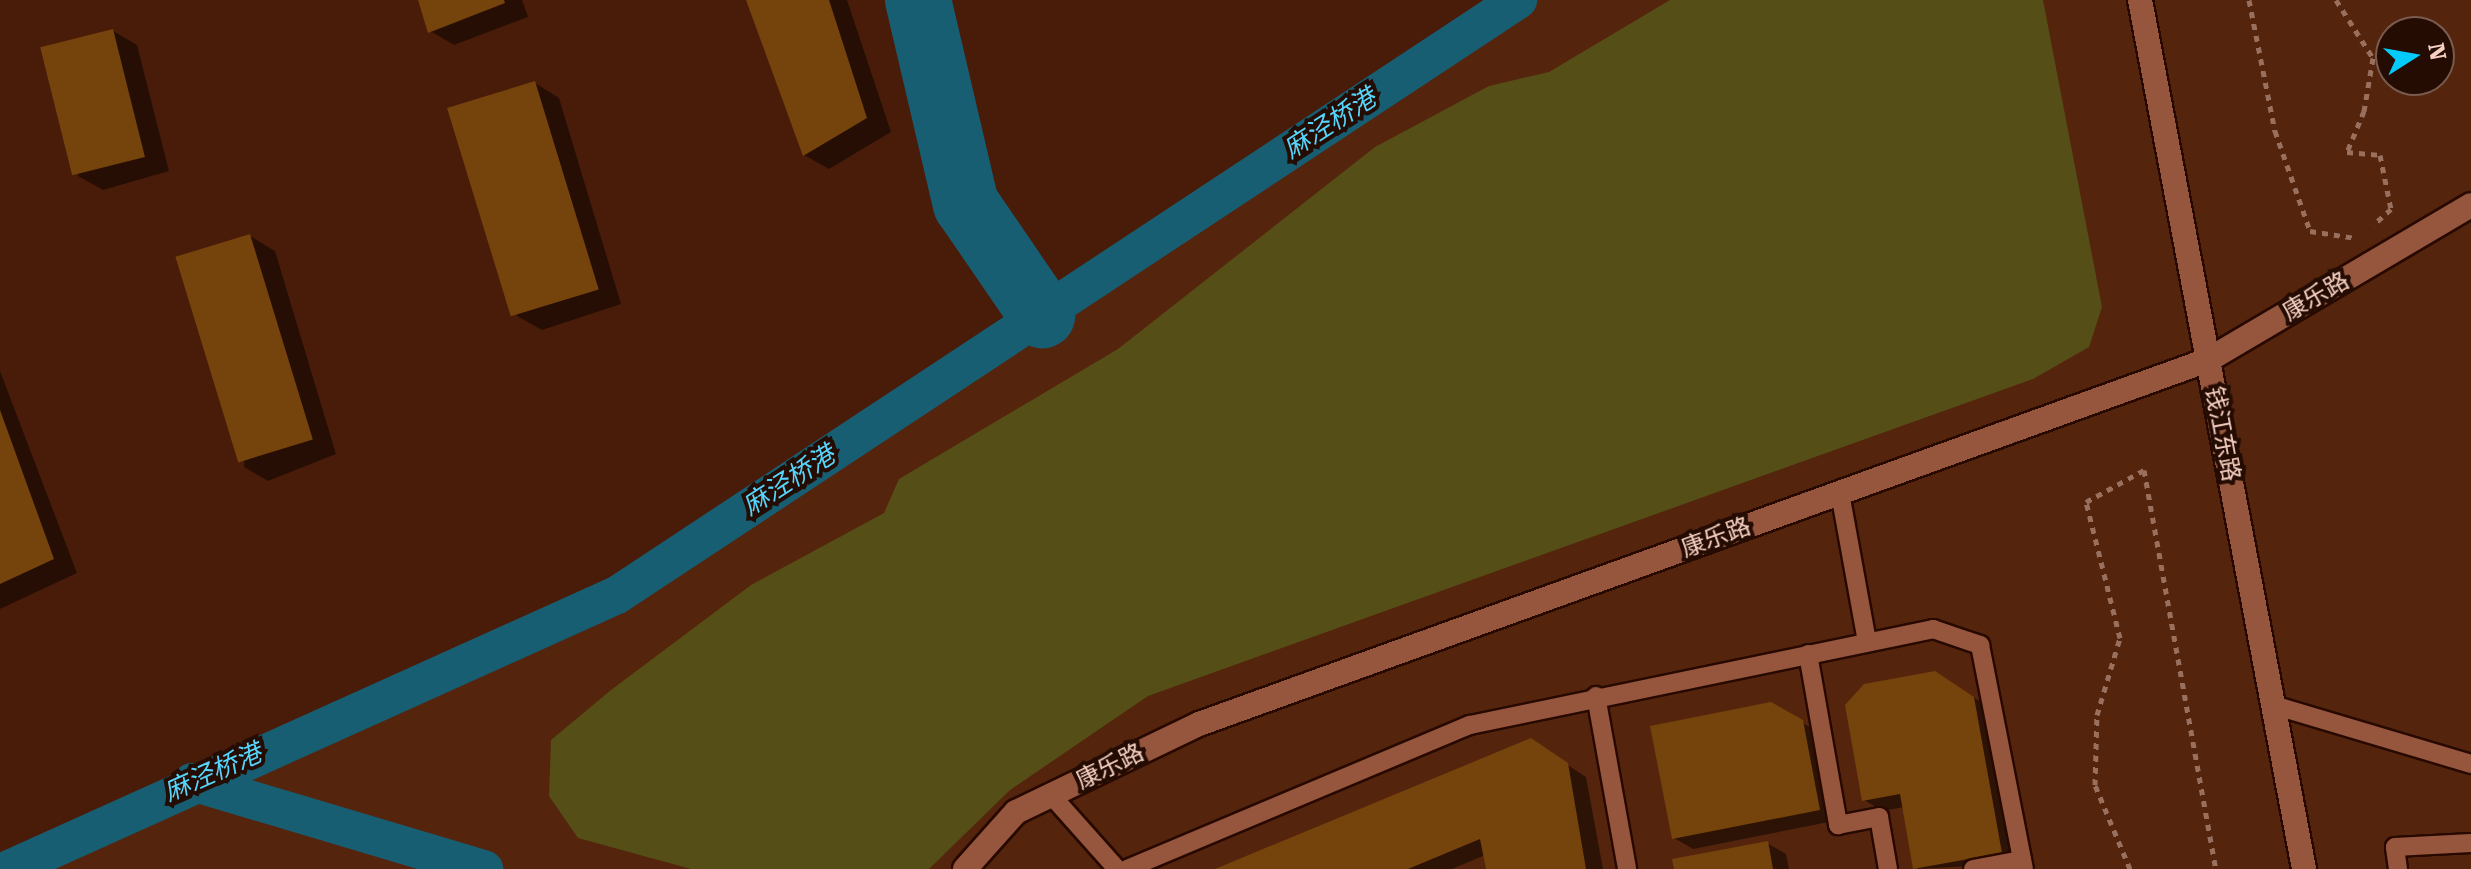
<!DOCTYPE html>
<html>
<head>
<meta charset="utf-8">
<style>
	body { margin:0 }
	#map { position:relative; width:2471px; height:869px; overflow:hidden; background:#491c09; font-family:"Roboto Serif","Noto Sans SC",serif }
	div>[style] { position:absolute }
	.built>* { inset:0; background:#55240d }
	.green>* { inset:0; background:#554e16 }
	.shadow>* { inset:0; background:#0007 }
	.canal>* { height:38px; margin:-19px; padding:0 19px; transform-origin:19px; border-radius:19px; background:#175e73 }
	.river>* { height:66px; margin:-33px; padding:0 33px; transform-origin:33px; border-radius:33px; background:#175e73 }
	.building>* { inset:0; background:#75430c; transform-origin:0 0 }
	.path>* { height:5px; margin-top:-2.5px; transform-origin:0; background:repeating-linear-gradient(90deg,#99705e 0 6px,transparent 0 12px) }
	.roads { filter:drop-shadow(2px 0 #280900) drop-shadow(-2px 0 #280900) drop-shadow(0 2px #280900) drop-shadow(0 -2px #280900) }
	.service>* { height:18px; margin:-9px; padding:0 9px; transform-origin:9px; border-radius:9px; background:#96563d }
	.tertiary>* { height:24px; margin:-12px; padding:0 12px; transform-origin:12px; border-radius:12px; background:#96563d }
	.secondary>* { height:24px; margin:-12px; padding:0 12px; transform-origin:12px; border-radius:12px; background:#96563d }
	span { translate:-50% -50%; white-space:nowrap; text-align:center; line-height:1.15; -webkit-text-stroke:8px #250c03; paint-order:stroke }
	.street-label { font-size:24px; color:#f6d1c2 }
	.water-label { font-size:26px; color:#56d5fc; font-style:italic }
	.north { position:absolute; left:2375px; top:16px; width:80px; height:80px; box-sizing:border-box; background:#250c03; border:2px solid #795b4f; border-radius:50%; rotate:79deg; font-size:22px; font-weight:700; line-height:32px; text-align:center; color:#f6d1c2 }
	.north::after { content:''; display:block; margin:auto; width:28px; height:36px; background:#02cbf9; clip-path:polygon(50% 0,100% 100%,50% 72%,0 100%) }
</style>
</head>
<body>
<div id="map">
	<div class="built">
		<i style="clip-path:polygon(evenodd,1518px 0,2471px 0,2471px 869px,6px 869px,617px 595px,1518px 0,2391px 32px,2439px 32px,2439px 80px,2391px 80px,2391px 32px)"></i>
	</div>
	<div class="green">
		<i style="clip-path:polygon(1670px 0,2043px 0,2102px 307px,2089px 347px,2033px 379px,1148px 696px,1010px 790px,929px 869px,691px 869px,578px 838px,549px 796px,551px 740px,611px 690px,751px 585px,884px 513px,899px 479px,1118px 349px,1375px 147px,1489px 86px,1549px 72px)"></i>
	</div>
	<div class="shadow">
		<i style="clip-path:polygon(420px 0,522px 0,528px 17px,454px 45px,430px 31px)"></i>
		<i style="clip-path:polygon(748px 0,847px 0,891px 132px,829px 169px,804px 155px)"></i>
		<i style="clip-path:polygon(113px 31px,137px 45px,169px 171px,103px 190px,78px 176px)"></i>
		<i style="clip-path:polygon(535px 83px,559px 98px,621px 304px,542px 330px,517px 316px)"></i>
		<i style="clip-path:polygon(250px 236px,275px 251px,336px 454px,268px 481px,244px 467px)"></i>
		<i style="clip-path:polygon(0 371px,77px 573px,0 609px)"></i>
		<i style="clip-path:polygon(1955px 685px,1993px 710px,2020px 863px,1918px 869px,1904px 807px,1883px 811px,1864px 800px)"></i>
		<i style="clip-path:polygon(1771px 705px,1822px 734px,1839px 820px,1693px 849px,1674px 838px)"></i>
		<i style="clip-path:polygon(1531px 741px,1586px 777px,1603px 869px,1488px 869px,1485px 855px,1452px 869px,1217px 869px)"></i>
		<i style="clip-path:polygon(1767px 843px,1786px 854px,1789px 869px,1676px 869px)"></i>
	</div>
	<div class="canal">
		<i style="left:192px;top:782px;width:305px;rotate:16.6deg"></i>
		<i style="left:9px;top:869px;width:667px;rotate:-24.26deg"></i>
		<i style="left:617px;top:595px;width:1080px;rotate:-33.44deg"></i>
	</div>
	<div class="river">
		<i style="left:918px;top:0;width:210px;rotate:76.8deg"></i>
		<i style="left:966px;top:204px;width:135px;rotate:55.6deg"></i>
	</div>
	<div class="building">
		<i style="clip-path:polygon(418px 0,504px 0,505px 3px,428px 33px)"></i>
		<i style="clip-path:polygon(746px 0,829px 0,867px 118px,803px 156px)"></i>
		<i style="left:113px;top:29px;width:132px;height:75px;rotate:76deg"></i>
		<i style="left:535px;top:81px;width:218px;height:92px;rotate:73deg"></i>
		<i style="left:250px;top:234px;width:215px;height:78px;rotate:73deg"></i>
		<i style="clip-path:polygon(0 410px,54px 559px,0 584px)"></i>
		<i style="clip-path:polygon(1935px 671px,1974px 697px,2002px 853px,1913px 869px,1900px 794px,1862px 801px,1845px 705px,1864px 684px)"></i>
		<i style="clip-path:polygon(1771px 702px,1803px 720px,1820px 810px,1672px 839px,1650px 726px)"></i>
		<i style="clip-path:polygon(1531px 738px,1568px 763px,1586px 869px,1486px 869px,1480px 839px,1408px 869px,1215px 869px)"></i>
		<i style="clip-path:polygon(1768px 841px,1773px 869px,1674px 869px,1672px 859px)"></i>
	</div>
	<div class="path">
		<i style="left:2249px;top:0;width:134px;rotate:78.8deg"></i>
		<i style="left:2275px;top:131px;width:106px;rotate:70.7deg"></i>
		<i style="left:2310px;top:231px;width:47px;rotate:8.7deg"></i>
		<i style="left:2336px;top:0;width:69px;rotate:57.5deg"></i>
		<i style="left:2373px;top:58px;width:54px;rotate:99.6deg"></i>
		<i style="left:2364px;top:111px;width:44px;rotate:112.5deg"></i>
		<i style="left:2347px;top:152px;width:33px;rotate:5deg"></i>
		<i style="left:2380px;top:155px;width:55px;rotate:78.5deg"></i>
		<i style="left:2391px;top:209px;width:24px;rotate:138deg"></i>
		<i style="left:2130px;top:869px;width:91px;rotate:-112.6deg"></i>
		<i style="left:2095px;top:785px;width:70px;rotate:-88.4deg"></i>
		<i style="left:2097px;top:715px;width:80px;rotate:-73.4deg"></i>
		<i style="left:2120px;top:638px;width:140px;rotate:-104deg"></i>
		<i style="left:2086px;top:502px;width:66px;rotate:-28.9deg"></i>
		<i style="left:2144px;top:470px;width:405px;rotate:79.8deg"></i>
	</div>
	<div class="roads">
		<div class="service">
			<i style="left:1840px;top:493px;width:151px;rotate:79.7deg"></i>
			<i style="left:1808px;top:654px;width:174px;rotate:80deg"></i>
			<i style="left:1838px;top:825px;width:42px;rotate:-11deg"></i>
			<i style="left:1879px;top:817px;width:53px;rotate:80.2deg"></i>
			<i style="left:1596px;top:696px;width:176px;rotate:79.8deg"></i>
			<i style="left:2273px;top:705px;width:207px;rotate:16.6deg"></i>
			<i style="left:1052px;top:796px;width:98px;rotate:48.3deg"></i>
			<i style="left:1127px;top:869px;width:372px;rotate:-22.8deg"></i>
			<i style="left:1470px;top:725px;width:473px;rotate:-11.7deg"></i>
			<i style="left:1933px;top:629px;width:50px;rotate:18.8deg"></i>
			<i style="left:1980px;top:645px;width:228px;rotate:78.9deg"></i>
			<i style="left:1973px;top:869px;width:50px;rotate:-10.4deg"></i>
			<i style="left:2398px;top:869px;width:22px;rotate:-98deg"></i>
			<i style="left:2395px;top:847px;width:76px;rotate:-3deg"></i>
		</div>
		<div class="tertiary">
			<i style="left:965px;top:869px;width:76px;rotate:-48.2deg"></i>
			<i style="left:1016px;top:812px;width:203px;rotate:-25.7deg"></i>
			<i style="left:1199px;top:724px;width:1073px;rotate:-19.84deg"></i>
			<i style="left:2208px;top:360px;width:305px;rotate:-30.5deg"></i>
		</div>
		<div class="secondary">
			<i style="left:2140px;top:0;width:884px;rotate:79.31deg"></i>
		</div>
	</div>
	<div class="street-label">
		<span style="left:2316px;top:297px;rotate:-30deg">康乐路</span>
		<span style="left:2222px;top:434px;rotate:79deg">钱江东路</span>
		<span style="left:1716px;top:538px;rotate:-20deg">康乐路</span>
		<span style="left:1110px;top:767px;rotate:-26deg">康乐路</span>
	</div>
	<div class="water-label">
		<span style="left:1330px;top:124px;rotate:-33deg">麻泾桥港</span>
		<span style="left:789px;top:481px;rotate:-33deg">麻泾桥港</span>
		<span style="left:213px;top:773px;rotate:-24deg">麻泾桥港</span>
	</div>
	<div class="north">N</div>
</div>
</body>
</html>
